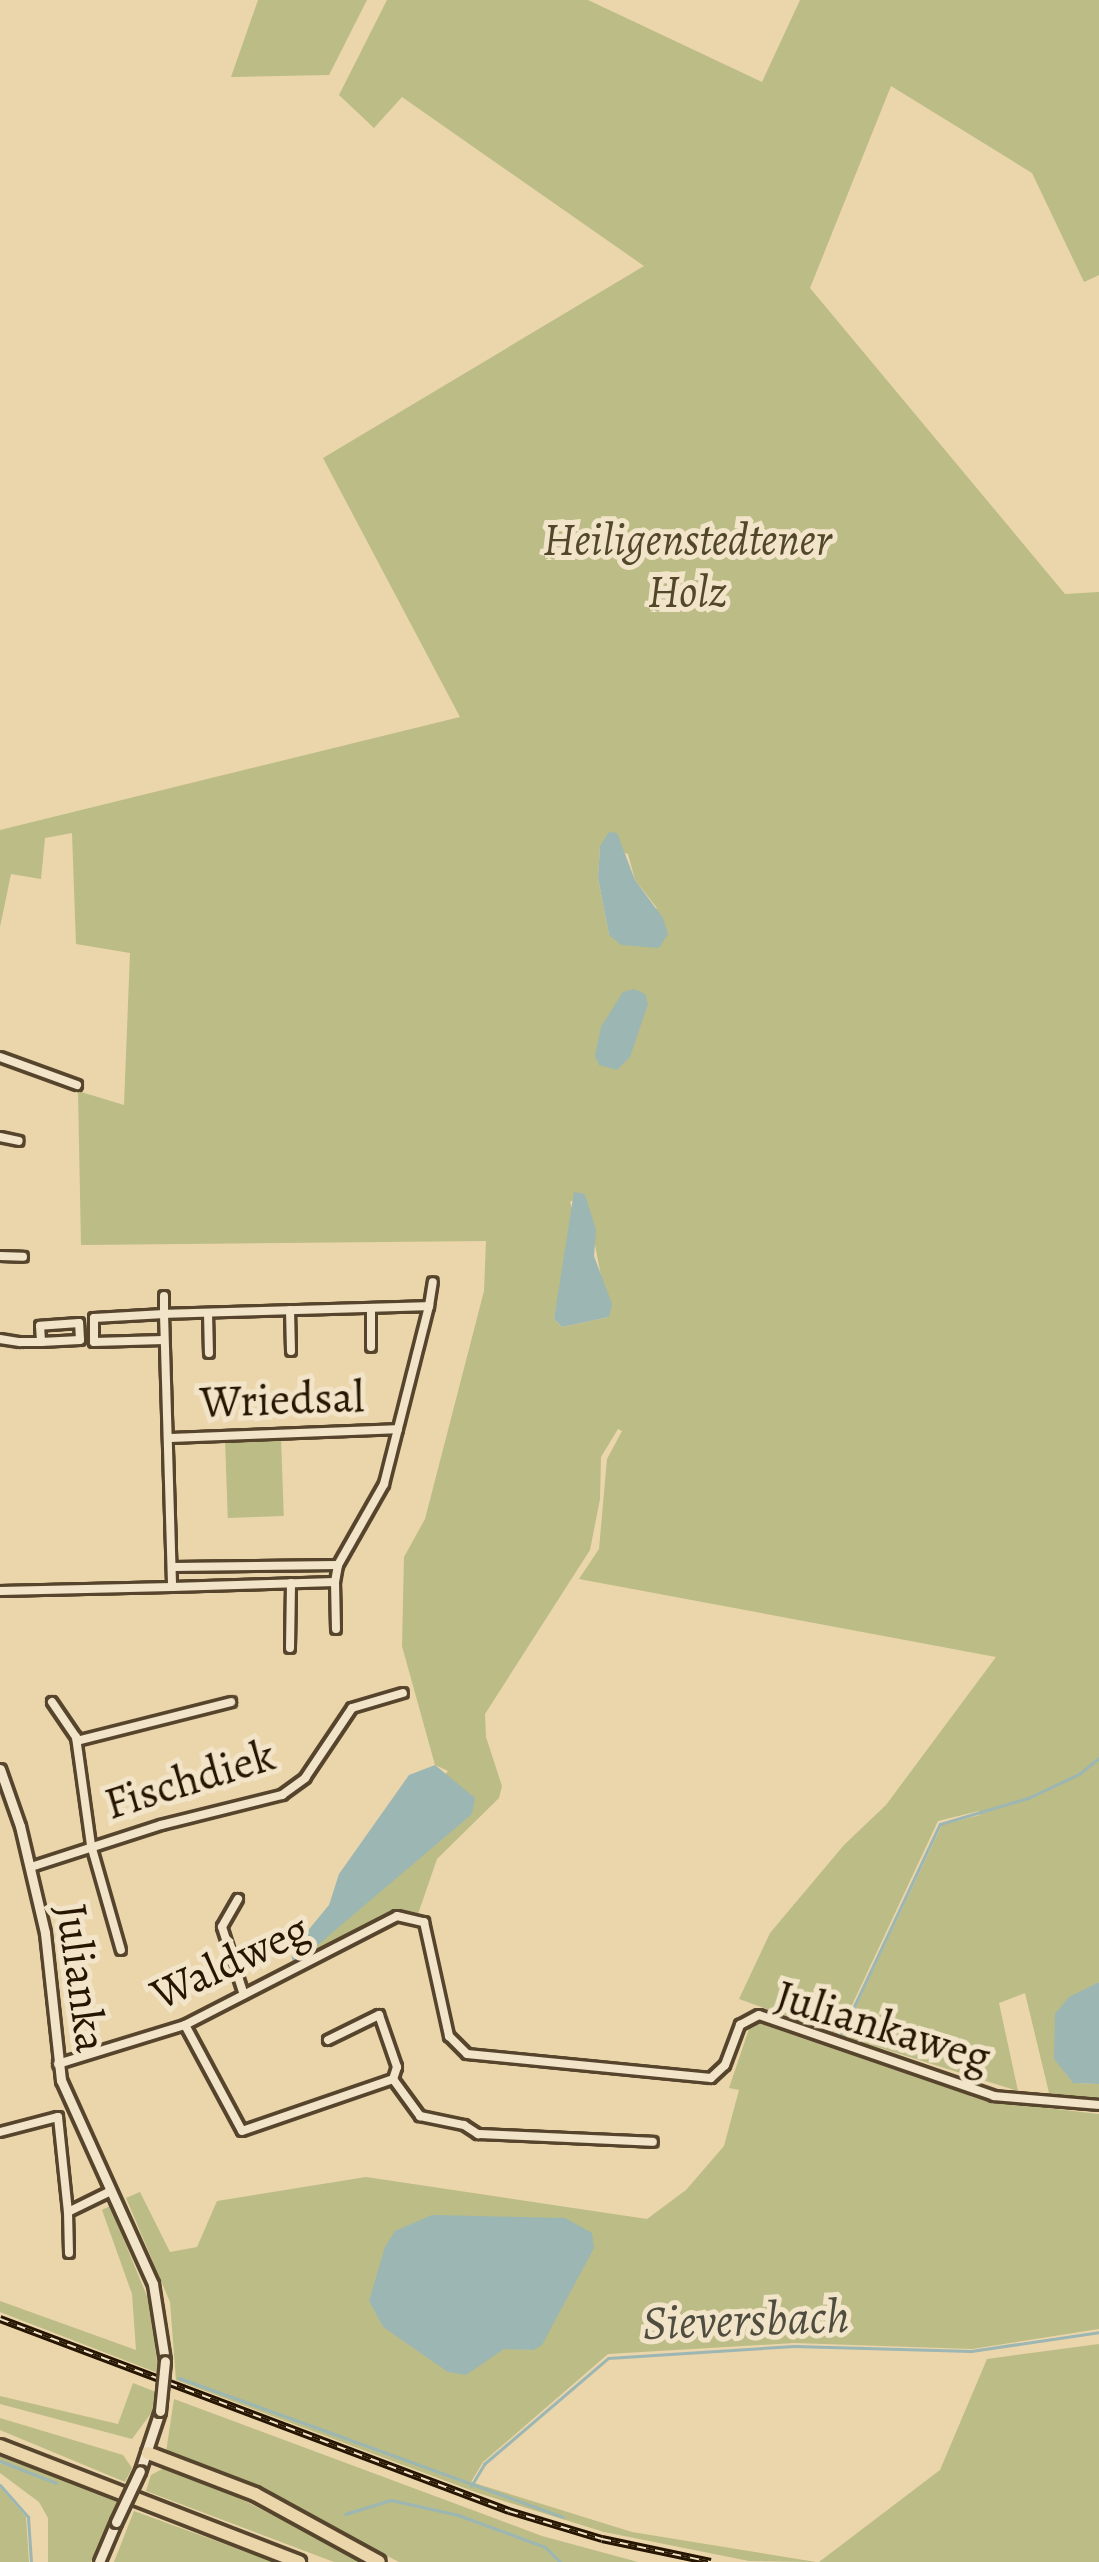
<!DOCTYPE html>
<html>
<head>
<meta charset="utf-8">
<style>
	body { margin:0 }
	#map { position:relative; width:1099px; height:2562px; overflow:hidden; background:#ebd5ab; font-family:Alegreya,serif }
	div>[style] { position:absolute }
	.green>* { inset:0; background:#bbbc86; transform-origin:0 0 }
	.water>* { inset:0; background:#9cb6b3 }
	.stream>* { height:3px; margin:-1.5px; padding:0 1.5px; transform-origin:1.5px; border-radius:1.5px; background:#9cb6b3 }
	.roads { filter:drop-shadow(3px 0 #56452c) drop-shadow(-3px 0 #56452c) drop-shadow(0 3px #56452c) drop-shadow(0 -3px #56452c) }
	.minor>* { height:8px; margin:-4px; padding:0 4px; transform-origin:4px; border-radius:4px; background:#f2e4c8 }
	.tertiary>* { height:9px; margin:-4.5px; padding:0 4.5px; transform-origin:4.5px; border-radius:4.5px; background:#f2e4c8 }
	.trunk>* { height:12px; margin:-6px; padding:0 6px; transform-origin:6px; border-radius:6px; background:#ebd5ab }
	.rail>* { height:8px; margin-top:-4px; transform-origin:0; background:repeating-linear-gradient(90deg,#f2e4c8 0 9px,#251501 0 18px); box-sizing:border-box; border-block:3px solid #251501 }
	.bridges { filter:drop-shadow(3px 0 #56452c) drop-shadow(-3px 0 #56452c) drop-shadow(0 3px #56452c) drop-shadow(0 -3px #56452c) }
	.tertiary-bridge>* { height:9px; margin:-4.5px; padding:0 4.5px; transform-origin:4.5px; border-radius:4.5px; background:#f2e4c8 }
	span { translate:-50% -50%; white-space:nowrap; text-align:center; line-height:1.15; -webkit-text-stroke:10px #f2e4c8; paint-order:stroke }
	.park-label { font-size:45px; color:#524729; font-style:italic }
	.street-label { font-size:45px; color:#251501 }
	.water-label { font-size:48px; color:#4f4d3f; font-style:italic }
</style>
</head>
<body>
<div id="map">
	<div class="green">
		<i style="clip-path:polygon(258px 0,367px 0,329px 75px,231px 77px)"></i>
		<i style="clip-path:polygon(evenodd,387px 0,588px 0,762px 82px,800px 0,1099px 0,1099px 275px,1084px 282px,1032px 173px,891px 86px,810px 288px,1065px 594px,1099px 592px,1099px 1982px,1090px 1987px,1065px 2073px,1074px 2083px,1099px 2084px,1099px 2101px,1050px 2097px,1025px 1993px,999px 2003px,1018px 2091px,842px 2036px,942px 1825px,980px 1815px,979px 1811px,938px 1821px,838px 2035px,739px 1999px,770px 1933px,844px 1845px,886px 1805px,996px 1657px,579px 1579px,599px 1549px,607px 1459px,622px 1431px,618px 1429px,601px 1457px,600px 1499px,590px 1550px,485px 1714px,486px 1737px,502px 1786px,499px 1798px,437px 1859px,418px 1914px,385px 1914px,297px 1965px,448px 1771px,435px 1765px,402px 1646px,404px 1557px,425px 1519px,484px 1291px,486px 1241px,81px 1245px,78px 1091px,124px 1105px,130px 953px,76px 944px,72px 833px,45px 838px,41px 879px,11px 874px,0 927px,0 830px,460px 717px,323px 458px,644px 266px,402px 97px,374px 128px,339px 95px,387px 0,600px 846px,628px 854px,635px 880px,657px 908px,609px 935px,598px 878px,600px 846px,387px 0,585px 1194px,609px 1317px,562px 1327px,554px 1319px,574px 1214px,570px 1202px,585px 1194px)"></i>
		<i style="left:281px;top:1437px;width:79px;height:56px;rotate:88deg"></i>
		<i style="clip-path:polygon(evenodd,758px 2023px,985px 2101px,1099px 2114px,1099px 2329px,972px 2349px,794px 2343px,608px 2354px,483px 2462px,471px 2482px,632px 2532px,816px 2562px,749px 2561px,604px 2532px,478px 2493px,176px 2380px,170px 2302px,126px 2198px,140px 2192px,170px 2252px,197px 2247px,217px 2201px,366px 2177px,647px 2219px,686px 2190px,724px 2146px,739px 2090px,729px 2088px,750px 2026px,758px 2023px,369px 2300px,533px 2350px,504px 2348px,487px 2356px,383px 2327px,369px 2300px)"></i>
		<i style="clip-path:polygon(110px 2206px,151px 2306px,158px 2373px,0 2312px,0 2301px,136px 2350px,132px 2294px,102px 2210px)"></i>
		<i style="clip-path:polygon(1099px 2344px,1099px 2562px,819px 2562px,940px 2470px,987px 2359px)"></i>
		<i style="clip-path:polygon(133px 2383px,156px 2392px,152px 2412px,132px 2439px,0 2404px,0 2396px,118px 2424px)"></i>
		<i style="clip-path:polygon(174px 2399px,542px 2536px,638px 2562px,399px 2562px,294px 2508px,166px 2452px)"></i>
		<i style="clip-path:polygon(0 2418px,123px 2455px,132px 2468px,125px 2482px,0 2430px)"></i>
		<i style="clip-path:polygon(0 2453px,117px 2502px,91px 2562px,48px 2562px,48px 2518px,39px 2502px,0 2473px,0 2463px,47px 2479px,0 2460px)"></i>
		<i style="clip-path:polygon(164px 2468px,243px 2500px,366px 2562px,334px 2562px,146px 2491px,151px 2475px)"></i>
		<i style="clip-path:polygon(0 2487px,26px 2517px,29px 2562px,0 2562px)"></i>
		<i style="clip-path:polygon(134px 2511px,274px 2562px,114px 2562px)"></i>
	</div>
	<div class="water">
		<i style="clip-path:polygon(609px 832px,617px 833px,635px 880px,663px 918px,668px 934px,659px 948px,621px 945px,609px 935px,598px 878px,600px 846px)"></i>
		<i style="clip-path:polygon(634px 989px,645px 994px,648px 1004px,630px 1057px,617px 1070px,599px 1065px,595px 1056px,601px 1027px,623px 992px)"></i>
		<i style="clip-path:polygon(574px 1192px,585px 1194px,596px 1230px,594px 1256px,612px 1304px,609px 1317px,562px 1327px,554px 1319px)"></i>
		<i style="clip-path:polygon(435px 1765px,475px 1798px,472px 1814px,293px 1966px,291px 1951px,329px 1905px,339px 1874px,409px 1775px)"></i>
		<i style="clip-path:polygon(1099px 1982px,1099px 2084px,1073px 2083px,1054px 2059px,1055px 2014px,1069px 1997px)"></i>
		<i style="clip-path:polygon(432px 2215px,565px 2218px,592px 2233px,594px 2248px,542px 2345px,533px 2350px,504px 2349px,466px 2375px,448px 2372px,383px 2327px,369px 2301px,385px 2247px,395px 2231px)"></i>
	</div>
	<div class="stream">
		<i style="left:841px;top:2034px;width:232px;rotate:-64.8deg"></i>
		<i style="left:940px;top:1824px;width:92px;rotate:-16.5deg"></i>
		<i style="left:1028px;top:1798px;width:56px;rotate:-25.2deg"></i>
		<i style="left:1079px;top:1774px;width:26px;rotate:-39deg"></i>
		<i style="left:179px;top:2378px;width:408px;rotate:19.9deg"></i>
		<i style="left:0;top:2461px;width:60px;rotate:21.4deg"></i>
		<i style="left:0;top:2485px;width:43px;rotate:48.8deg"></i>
		<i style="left:28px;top:2517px;width:45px;rotate:86.2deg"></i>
		<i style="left:471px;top:2486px;width:26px;rotate:-59deg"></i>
		<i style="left:484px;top:2464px;width:163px;rotate:-40.5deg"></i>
		<i style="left:608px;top:2358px;width:186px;rotate:-3.7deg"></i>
		<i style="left:794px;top:2346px;width:177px;rotate:1.6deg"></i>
		<i style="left:971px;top:2351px;width:129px;rotate:-8.4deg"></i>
		<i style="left:345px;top:2514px;width:48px;rotate:-16.9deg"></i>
		<i style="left:391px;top:2500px;width:69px;rotate:12.6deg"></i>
		<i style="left:458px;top:2515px;width:93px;rotate:20.2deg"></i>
		<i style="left:545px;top:2547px;width:21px;rotate:45deg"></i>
	</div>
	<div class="roads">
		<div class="minor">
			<i style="left:0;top:1057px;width:82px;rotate:20deg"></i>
			<i style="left:0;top:1137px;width:19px;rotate:12deg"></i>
			<i style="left:0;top:1256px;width:23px;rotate:2deg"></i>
			<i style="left:164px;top:1296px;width:18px;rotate:90deg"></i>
			<i style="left:164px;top:1314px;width:70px;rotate:176.7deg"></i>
			<i style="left:94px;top:1318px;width:24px;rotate:90deg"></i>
			<i style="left:94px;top:1342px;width:70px;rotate:-1.6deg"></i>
			<i style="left:429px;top:1306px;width:24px;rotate:-81deg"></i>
			<i style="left:290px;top:1310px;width:41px;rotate:88.6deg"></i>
			<i style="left:208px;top:1313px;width:40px;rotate:88.6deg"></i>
			<i style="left:0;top:1339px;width:20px;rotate:9deg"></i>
			<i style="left:20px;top:1342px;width:21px"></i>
			<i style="left:41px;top:1342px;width:39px;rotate:-3deg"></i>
			<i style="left:80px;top:1340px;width:17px;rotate:-93deg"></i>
			<i style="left:79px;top:1323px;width:39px;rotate:176deg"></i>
			<i style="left:40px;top:1326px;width:16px;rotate:86deg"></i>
			<i style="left:371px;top:1347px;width:39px;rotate:-90deg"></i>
			<i style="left:168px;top:1438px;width:230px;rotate:-2.2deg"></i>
			<i style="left:173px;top:1567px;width:165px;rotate:-0.7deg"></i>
			<i style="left:335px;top:1582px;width:47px;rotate:88.8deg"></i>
			<i style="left:0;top:1591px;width:172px;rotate:-1.3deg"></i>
			<i style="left:172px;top:1587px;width:163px;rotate:-1.8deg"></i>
			<i style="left:335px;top:1582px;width:17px;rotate:-80deg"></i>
			<i style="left:338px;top:1565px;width:93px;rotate:-60.4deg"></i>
			<i style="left:384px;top:1484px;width:184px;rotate:-75.8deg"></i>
			<i style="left:429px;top:1306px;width:265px;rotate:178.3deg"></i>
			<i style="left:164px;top:1314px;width:273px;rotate:88.3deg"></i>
			<i style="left:290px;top:1648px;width:65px;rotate:-89.1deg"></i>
			<i style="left:52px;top:1702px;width:42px;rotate:55.6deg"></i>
			<i style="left:76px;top:1737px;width:109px;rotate:82.1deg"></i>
			<i style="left:91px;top:1845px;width:109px;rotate:74.1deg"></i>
			<i style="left:77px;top:1741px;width:159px;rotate:-14.2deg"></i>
			<i style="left:31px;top:1867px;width:137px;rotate:-17.9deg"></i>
			<i style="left:161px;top:1825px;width:125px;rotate:-13.9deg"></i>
			<i style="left:282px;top:1795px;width:29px;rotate:-36deg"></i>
			<i style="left:305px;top:1778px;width:84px;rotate:-56.1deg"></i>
			<i style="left:352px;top:1708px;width:53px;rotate:-16.4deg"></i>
			<i style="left:238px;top:1899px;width:32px;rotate:120deg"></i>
			<i style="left:222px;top:1927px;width:71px;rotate:72.1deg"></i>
			<i style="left:185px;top:2025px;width:120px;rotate:61.7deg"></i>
			<i style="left:242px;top:2131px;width:160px;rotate:-19deg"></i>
			<i style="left:393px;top:2079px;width:46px;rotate:53.9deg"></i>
			<i style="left:420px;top:2116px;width:45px;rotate:11.6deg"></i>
			<i style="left:464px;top:2125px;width:17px;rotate:33deg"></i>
			<i style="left:478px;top:2134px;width:175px;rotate:2.6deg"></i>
			<i style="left:328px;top:2040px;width:57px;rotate:-26.1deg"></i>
			<i style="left:379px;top:2015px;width:55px;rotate:70.9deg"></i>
			<i style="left:397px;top:2067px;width:13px;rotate:108deg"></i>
			<i style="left:58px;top:2064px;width:133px;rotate:-17.1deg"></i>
			<i style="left:185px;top:2025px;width:238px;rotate:-27.2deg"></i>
			<i style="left:397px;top:1916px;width:28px;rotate:13deg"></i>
			<i style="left:424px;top:1922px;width:117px;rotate:77.6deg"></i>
			<i style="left:449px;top:2036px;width:25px;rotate:45deg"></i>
			<i style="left:467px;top:2054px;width:245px;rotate:5.6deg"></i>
			<i style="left:711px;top:2078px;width:19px;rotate:-43deg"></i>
			<i style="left:725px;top:2065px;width:43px;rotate:-69.4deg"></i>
			<i style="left:740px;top:2025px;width:21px;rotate:-28deg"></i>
			<i style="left:759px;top:2015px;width:249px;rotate:19deg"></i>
			<i style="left:994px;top:2096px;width:105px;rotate:4.9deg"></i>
			<i style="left:0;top:2132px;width:60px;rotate:-14.5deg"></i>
			<i style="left:58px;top:2117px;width:96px;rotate:84deg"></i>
			<i style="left:68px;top:2212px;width:48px;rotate:-26deg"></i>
			<i style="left:68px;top:2212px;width:41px;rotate:88.6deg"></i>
		</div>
		<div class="tertiary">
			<i style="left:0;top:1769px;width:60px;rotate:70.7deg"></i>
			<i style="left:20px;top:1826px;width:110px;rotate:76.8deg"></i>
			<i style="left:45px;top:1933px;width:148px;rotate:83.8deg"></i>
			<i style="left:61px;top:2080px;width:224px;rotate:65.7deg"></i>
			<i style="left:153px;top:2284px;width:78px;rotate:81.1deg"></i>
			<i style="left:140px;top:2471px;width:63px;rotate:-71.6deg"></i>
			<i style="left:99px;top:2562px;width:43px;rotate:-67deg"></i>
		</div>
		<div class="trunk">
			<i style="left:0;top:2446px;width:321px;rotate:21.2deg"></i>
			<i style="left:148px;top:2453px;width:115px;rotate:21deg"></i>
			<i style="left:255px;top:2494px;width:141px;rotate:28.7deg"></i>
		</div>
	</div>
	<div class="rail">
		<i style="left:0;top:2319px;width:544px;rotate:20.67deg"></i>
		<i style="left:509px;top:2511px;width:97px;rotate:16.8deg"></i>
		<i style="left:602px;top:2539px;width:111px;rotate:11.9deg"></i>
	</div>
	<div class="bridges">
		<div class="tertiary-bridge">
			<i style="left:160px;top:2411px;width:50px;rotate:-84.3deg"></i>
			<i style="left:116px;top:2522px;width:56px;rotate:-64.8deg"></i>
		</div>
	</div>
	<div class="park-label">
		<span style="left:687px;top:566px">Heiligenstedtener<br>Holz</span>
	</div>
	<div class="street-label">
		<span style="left:282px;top:1400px;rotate:-2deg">Wriedsal</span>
		<span style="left:190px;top:1780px;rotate:-17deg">Fischdiek</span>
		<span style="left:230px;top:1962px;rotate:-25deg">Waldweg</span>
		<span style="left:81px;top:1978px;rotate:82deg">Julianka</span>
		<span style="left:883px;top:2027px;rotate:17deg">Juliankaweg</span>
	</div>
	<div class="water-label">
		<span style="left:746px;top:2320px;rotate:-2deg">Sieversbach</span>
	</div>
</div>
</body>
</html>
